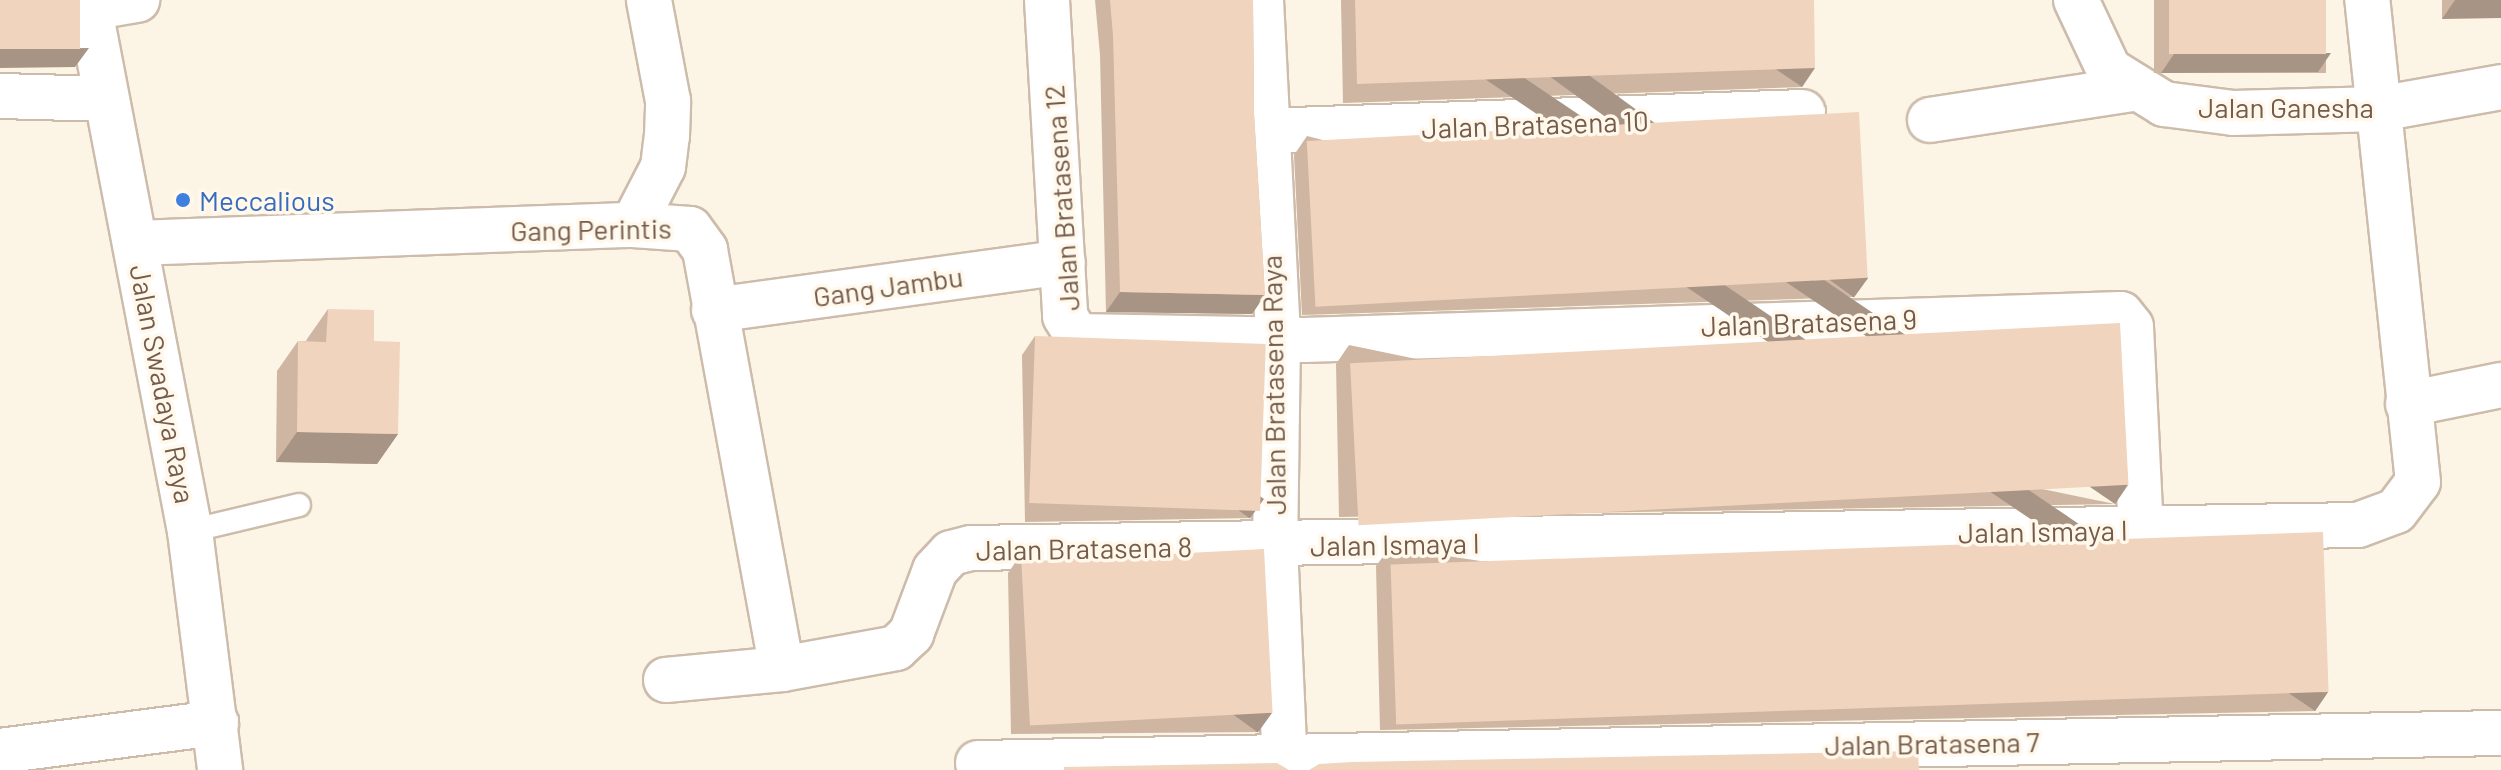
<!DOCTYPE html>
<html>
<head>
<meta charset="utf-8">
<style>
	body { margin:0 }
	#map { position:relative; width:2501px; height:770px; overflow:hidden; background:#fcf4e5; font-family:Barlow,sans-serif }
	div>[style] { position:absolute }
	.roads { filter:drop-shadow(2px 0 #cdbcab) drop-shadow(-2px 0 #cdbcab) drop-shadow(0 2px #cdbcab) drop-shadow(0 -2px #cdbcab) }
	.lane>* { height:22px; margin:-11px; padding:0 11px; transform-origin:11px; border-radius:11px; background:#fff }
	.street>* { height:44px; margin:-22px; padding:0 22px; transform-origin:22px; border-radius:22px; background:#fff }
	.secondary>* { height:44px; margin:-22px; padding:0 22px; transform-origin:22px; border-radius:22px; background:#fff }
	.wall>* { inset:0; background:#ceb6a3; transform-origin:0 0 }
	.shaded-wall>* { inset:0; background:#a89484; transform-origin:0 0 }
	.building>* { inset:0; background:#f0d4bd; transform-origin:0 0 }
	.dots>* { width:22px; height:22px; translate:-50% -50%; box-sizing:border-box; border:4px solid #fff8eb; border-radius:50% }
	span { translate:-50% -50%; white-space:nowrap; text-align:center; line-height:1.15; -webkit-text-stroke:7px #fff8eb; paint-order:stroke }
	.street-label { font-size:28px; color:#745b4b }
	.shop-label { font-size:28px; color:#366cbe }
	.left { translate:0 -50%; text-align:left }
</style>
</head>
<body>
<div id="map">
	<div class="roads">
		<div class="lane">
			<i style="left:190px;top:531px;width:112px;rotate:-13.4deg"></i>
		</div>
		<div class="street">
			<i style="left:88px;top:0;width:541px;rotate:79.13deg"></i>
			<i style="left:190px;top:531px;width:241px;rotate:82.8deg"></i>
			<i style="left:1047px;top:0;width:317px;rotate:86.7deg"></i>
			<i style="left:1065px;top:316px;width:23px;rotate:59deg"></i>
			<i style="left:1077px;top:336px;width:227px;rotate:1deg"></i>
			<i style="left:1304px;top:340px;width:817px;rotate:-1.82deg"></i>
			<i style="left:2121px;top:314px;width:16px;rotate:52deg"></i>
			<i style="left:2131px;top:327px;width:202px;rotate:87.2deg"></i>
			<i style="left:1261px;top:0;width:338px;rotate:87.1deg"></i>
			<i style="left:1278px;top:338px;width:208px;rotate:90.8deg"></i>
			<i style="left:1275px;top:546px;width:224px;rotate:87.4deg"></i>
			<i style="left:89px;top:8px;width:49px;rotate:-9.5deg"></i>
			<i style="left:0;top:96px;width:106px;rotate:1.6deg"></i>
			<i style="left:1930px;top:120px;width:204px;rotate:-8.7deg"></i>
			<i style="left:1265px;top:131px;width:538px;rotate:-2.02deg"></i>
			<i style="left:633px;top:225px;width:65px;rotate:-62.7deg"></i>
			<i style="left:663px;top:167px;width:31px;rotate:-83deg"></i>
			<i style="left:667px;top:136px;width:35px;rotate:-88deg"></i>
			<i style="left:668px;top:101px;width:103px;rotate:-100.7deg"></i>
			<i style="left:136px;top:243px;width:497px;rotate:-2.1deg"></i>
			<i style="left:633px;top:225px;width:57px;rotate:4deg"></i>
			<i style="left:690px;top:229px;width:26px;rotate:54deg"></i>
			<i style="left:705px;top:250px;width:426px;rotate:79.6deg"></i>
			<i style="left:714px;top:310px;width:352px;rotate:-7.8deg"></i>
			<i style="left:2408px;top:404px;width:95px;rotate:-11.5deg"></i>
			<i style="left:666px;top:680px;width:117px;rotate:-5.4deg"></i>
			<i style="left:782px;top:669px;width:116px;rotate:-10.4deg"></i>
			<i style="left:896px;top:648px;width:21px;rotate:-43deg"></i>
			<i style="left:911px;top:634px;width:68px;rotate:-69.4deg"></i>
			<i style="left:935px;top:570px;width:23px;rotate:-47deg"></i>
			<i style="left:951px;top:553px;width:21px;rotate:-14deg"></i>
			<i style="left:971px;top:548px;width:1387px;rotate:-0.95deg"></i>
			<i style="left:2358px;top:525px;width:40px;rotate:-20.2deg"></i>
			<i style="left:2396px;top:511px;width:36px;rotate:-53deg"></i>
			<i style="left:2418px;top:482px;width:485px;rotate:-96deg"></i>
			<i style="left:0;top:751px;width:218px;rotate:-7.4deg"></i>
			<i style="left:978px;top:763px;width:1523px;rotate:-1.13deg"></i>
		</div>
		<div class="secondary">
			<i style="left:2076px;top:0;width:77px;rotate:64.8deg"></i>
			<i style="left:2109px;top:70px;width:65px;rotate:31.7deg"></i>
			<i style="left:2164px;top:104px;width:70px;rotate:7.4deg"></i>
			<i style="left:2233px;top:113px;width:146px;rotate:-1.6deg"></i>
			<i style="left:2379px;top:109px;width:124px;rotate:-10.2deg"></i>
		</div>
	</div>
	<div class="wall">
		<i style="clip-path:polygon(1095px 0,1253px 0,1254px 114px,1265px 295px,1252px 314px,1106px 312px,1100px 55px)"></i>
		<i style="clip-path:polygon(1341px 0,1814px 0,1802px 87px,1343px 103px)"></i>
		<i style="left:2154px;top:0;width:172px;height:73px"></i>
		<i style="clip-path:polygon(2442px 0,2501px 0,2442px 19px)"></i>
		<i style="clip-path:polygon(1307px 136px,1868px 278px,1854px 297px,1302px 315px,1294px 155px)"></i>
		<i style="clip-path:polygon(328px 309px,398px 434px,377px 464px,276px 462px,277px 371px,298px 341px,306px 341px,307px 339px)"></i>
		<i style="clip-path:polygon(1035px 336px,1250px 518px,1025px 522px,1022px 355px)"></i>
		<i style="clip-path:polygon(1349px 345px,2115px 504px,1339px 517px,1336px 364px)"></i>
		<i style="clip-path:polygon(1390px 547px,2328px 692px,2315px 711px,1380px 730px,1376px 566px)"></i>
		<i style="clip-path:polygon(1021px 554px,1258px 732px,1011px 734px,1008px 573px)"></i>
	</div>
	<div class="shaded-wall">
		<i style="clip-path:polygon(2455px 0,2501px 0,2501px 18px,2442px 19px)"></i>
		<i style="clip-path:polygon(89px 48px,75px 67px,0 68px,0 49px)"></i>
		<i style="clip-path:polygon(2331px 53px,2318px 72px,2161px 73px,2174px 54px)"></i>
		<i style="left:1815px;top:68px;width:23px;height:458px;rotate:124deg"></i>
		<i style="left:1868px;top:278px;width:24px;height:553px;rotate:126deg"></i>
		<i style="clip-path:polygon(1120px 292px,1265px 295px,1252px 314px,1106px 312px)"></i>
		<i style="clip-path:polygon(297px 432px,398px 434px,377px 464px,276px 462px)"></i>
		<i style="left:2128px;top:485px;width:23px;height:775px;rotate:124deg"></i>
		<i style="left:1264px;top:499px;width:24px;height:225px;rotate:126deg"></i>
		<i style="left:2328px;top:692px;width:23px;height:935px;rotate:124deg"></i>
		<i style="left:1272px;top:713px;width:24px;height:247px;rotate:126deg"></i>
	</div>
	<div class="building">
		<i style="left:0;top:0;width:80px;height:49px"></i>
		<i style="clip-path:polygon(1110px 0,1253px 0,1254px 114px,1265px 295px,1120px 292px,1113px 36px)"></i>
		<i style="clip-path:polygon(1355px 0,1814px 0,1815px 68px,1357px 84px)"></i>
		<i style="left:2169px;top:0;width:157px;height:54px"></i>
		<i style="left:1859px;top:112px;width:166px;height:553px;rotate:87deg"></i>
		<i style="clip-path:polygon(328px 309px,374px 310px,374px 341px,400px 342px,398px 434px,297px 432px,298px 341px,326px 342px)"></i>
		<i style="left:2120px;top:323px;width:162px;height:771px;rotate:87deg"></i>
		<i style="left:1035px;top:336px;width:231px;height:167px;rotate:2deg"></i>
		<i style="left:2323px;top:532px;width:160px;height:933px;rotate:88deg"></i>
		<i style="left:1264px;top:549px;width:164px;height:243px;rotate:87deg"></i>
		<i style="clip-path:polygon(1918px 751px,1919px 770px,1309px 770px,1319px 764px,1352px 762px)"></i>
		<i style="clip-path:polygon(1277px 763px,1289px 770px,1064px 770px,1064px 767px)"></i>
	</div>
	<div class="dots">
		<i style="left:183px;top:200px;background:#3f7fe0"></i>
	</div>
	<div class="street-label">
		<span style="left:2286px;top:107px">Jalan Ganesha</span>
		<span style="left:1535px;top:124px;rotate:-2deg">Jalan Bratasena 10</span>
		<span style="left:1061px;top:198px;rotate:-94deg">Jalan Bratasena 12</span>
		<span style="left:591px;top:229px;rotate:-1deg">Gang Perintis</span>
		<span style="left:888px;top:286px;rotate:-8deg">Gang Jambu</span>
		<span style="left:1809px;top:322px;rotate:-2deg">Jalan Bratasena 9</span>
		<span style="left:163px;top:384px;rotate:79deg">Jalan Swadaya Raya</span>
		<span style="left:1273px;top:385px;rotate:-91deg">Jalan Bratasena Raya</span>
		<span style="left:2043px;top:531px;rotate:-1deg">Jalan Ismaya I</span>
		<span style="left:1395px;top:544px;rotate:-1deg">Jalan Ismaya I</span>
		<span style="left:1084px;top:548px;rotate:-1deg">Jalan Bratasena 8</span>
		<span style="left:1932px;top:743px;rotate:-1deg">Jalan Bratasena 7</span>
	</div>
	<div class="shop-label">
		<span class="left" style="left:199px;top:200px">Meccalious</span>
	</div>
</div>
</body>
</html>
